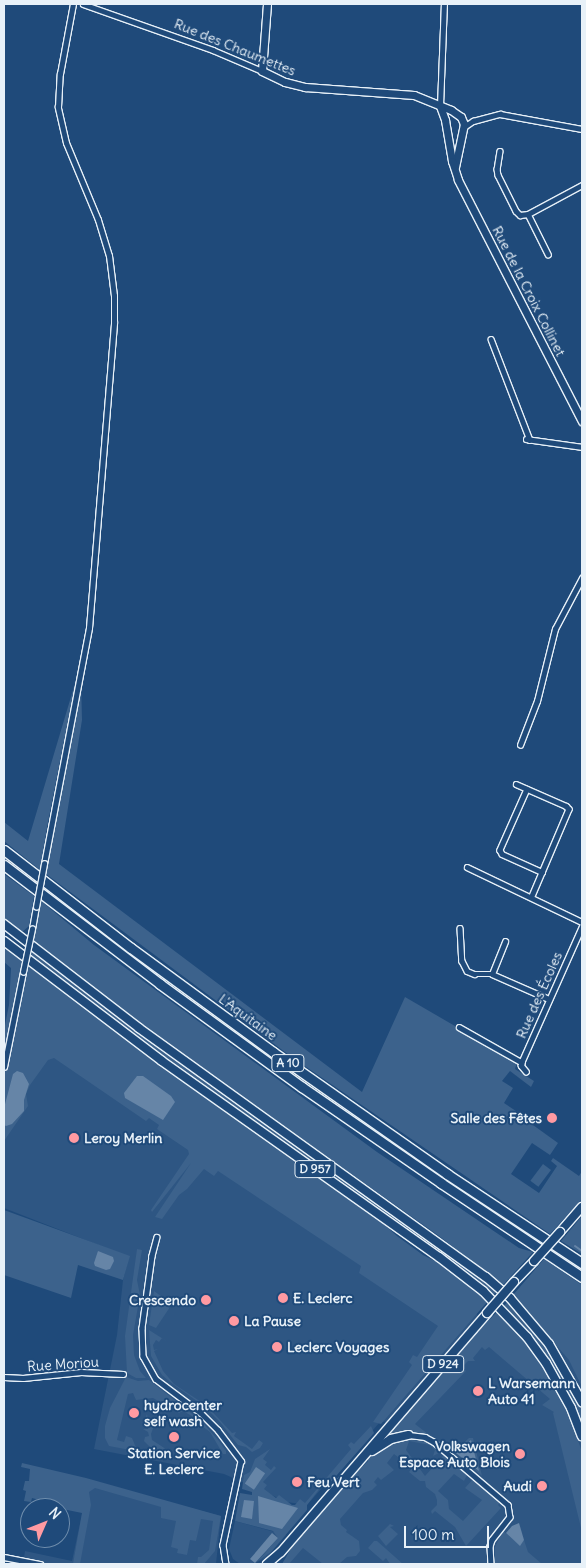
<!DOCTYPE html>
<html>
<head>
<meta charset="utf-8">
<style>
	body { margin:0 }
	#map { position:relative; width:586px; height:1568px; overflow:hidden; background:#1f4a7a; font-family:Delius,sans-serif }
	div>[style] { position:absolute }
	.built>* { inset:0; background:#2e5683 }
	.green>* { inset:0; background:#3c628c; transform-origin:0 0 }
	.water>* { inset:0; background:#6685a7; transform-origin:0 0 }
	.stream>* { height:2px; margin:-1px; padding:0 1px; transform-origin:1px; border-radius:1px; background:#6685a7 }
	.roads { filter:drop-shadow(1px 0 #e8f1f8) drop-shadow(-1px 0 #e8f1f8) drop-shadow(0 1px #e8f1f8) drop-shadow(0 -1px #e8f1f8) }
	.street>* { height:4.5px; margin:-2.25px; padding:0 2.25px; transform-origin:2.25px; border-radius:2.25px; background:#1f4a7a }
	.secondary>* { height:7px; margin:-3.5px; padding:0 3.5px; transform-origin:3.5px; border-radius:3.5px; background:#1f4a7a }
	.primary>* { height:8px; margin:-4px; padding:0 4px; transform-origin:4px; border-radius:4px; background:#1f4a7a }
	.highway>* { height:9px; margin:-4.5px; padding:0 4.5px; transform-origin:4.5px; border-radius:4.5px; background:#1f4a7a }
	.bridges { filter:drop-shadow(1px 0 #e8f1f8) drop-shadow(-1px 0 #e8f1f8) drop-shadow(0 1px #e8f1f8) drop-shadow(0 -1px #e8f1f8) }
	.street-bridge>* { height:4.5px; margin:-2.25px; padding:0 2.25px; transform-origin:2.25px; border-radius:2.25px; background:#1f4a7a }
	.primary-bridge>* { height:8px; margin:-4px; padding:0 4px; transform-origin:4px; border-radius:4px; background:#1f4a7a }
	.dots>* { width:14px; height:14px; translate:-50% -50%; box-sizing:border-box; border:2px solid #1f4a7a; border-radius:50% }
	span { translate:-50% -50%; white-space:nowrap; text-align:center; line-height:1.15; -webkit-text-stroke:4px #1f4a7a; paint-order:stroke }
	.shield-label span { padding:1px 4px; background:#1f4a7a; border:1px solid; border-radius:4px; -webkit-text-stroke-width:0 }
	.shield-label { font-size:12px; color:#e8f1f8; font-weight:700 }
	.street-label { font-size:14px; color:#e8f1f8 }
	.poi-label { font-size:14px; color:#e8f1f8; font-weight:700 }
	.right { translate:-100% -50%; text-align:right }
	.left { translate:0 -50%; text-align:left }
	.frame { position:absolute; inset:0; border:5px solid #e8f1f8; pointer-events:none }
	.north { position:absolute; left:20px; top:1498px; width:50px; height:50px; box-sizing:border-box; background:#1f4a7a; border:1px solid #6f8dac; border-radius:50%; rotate:46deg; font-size:14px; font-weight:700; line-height:20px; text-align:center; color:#e8f1f8 }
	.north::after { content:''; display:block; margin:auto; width:18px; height:22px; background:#ff9aa2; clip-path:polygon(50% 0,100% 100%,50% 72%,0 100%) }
	.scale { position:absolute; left:404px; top:1526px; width:85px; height:22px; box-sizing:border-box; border:2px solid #e8f1f8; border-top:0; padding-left:6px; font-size:15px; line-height:18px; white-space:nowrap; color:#e8f1f8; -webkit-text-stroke:4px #1f4a7a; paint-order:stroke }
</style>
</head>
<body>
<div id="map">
	<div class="built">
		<i style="clip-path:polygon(38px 1000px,471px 1296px,486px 1341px,546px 1277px,582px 1300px,582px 1564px,287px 1564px,410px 1420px,380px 1422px,307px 1505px,287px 1502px,224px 1474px,94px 1449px,117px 1335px,123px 1280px,129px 1257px,4px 1208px,4px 1115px)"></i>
		<i style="clip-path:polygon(89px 1481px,221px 1516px,216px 1564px,23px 1564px,25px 1551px,72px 1561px)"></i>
		<i style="clip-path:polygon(235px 1521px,286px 1535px,266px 1558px,253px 1564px,240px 1564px,233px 1559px,229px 1549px)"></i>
	</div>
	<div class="green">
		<i style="clip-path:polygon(76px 680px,47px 827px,40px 870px,4px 841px,4px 822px,28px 841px)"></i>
		<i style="clip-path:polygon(81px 681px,82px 720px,59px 864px,362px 1092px,405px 997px,517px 1062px,515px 1069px,534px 1081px,531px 1087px,510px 1071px,502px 1081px,513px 1088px,504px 1103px,519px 1113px,529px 1115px,536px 1119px,533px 1125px,558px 1143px,550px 1155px,532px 1143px,511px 1174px,539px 1193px,557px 1166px,551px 1161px,553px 1158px,579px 1176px,582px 1171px,582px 1199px,550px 1234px,293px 1058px,46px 874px)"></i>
		<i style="clip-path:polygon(4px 874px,34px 896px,29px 926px,21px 933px,4px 919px)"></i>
		<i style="clip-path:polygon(41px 901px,94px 945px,377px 1152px,519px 1248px,533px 1252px,503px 1285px,439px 1236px,98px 994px,33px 943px)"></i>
		<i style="clip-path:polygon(4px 947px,22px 961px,6px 1047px,4px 1047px,4px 1030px,9px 1005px,11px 968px,4px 962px)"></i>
		<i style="clip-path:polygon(32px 951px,153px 1042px,427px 1237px,497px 1291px,493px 1295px,430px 1246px,80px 996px,30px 958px)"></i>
		<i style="clip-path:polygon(29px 966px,103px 1022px,375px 1216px,397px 1236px,423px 1255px,441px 1264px,488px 1301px,381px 1424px,373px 1422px,412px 1365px,409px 1362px,413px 1355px,417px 1357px,438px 1326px,359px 1273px,361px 1266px,218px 1171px,214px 1176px,204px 1169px,187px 1189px,179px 1195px,162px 1219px,155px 1217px,191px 1163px,152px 1212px,151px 1210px,189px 1154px,188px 1150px,157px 1129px,159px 1125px,149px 1118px,146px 1121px,54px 1058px,48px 1060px,30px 1085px,26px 1094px,28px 1106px,4px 1141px,4px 1076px)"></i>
		<i style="left:543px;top:1164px;width:10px;height:21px;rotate:37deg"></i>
		<i style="clip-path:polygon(4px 1210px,130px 1256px,123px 1280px,78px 1265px,71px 1298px,4px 1275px)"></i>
		<i style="clip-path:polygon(582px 1216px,582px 1254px,561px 1241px)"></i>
		<i style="clip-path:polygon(137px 1249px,142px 1250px,137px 1280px,140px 1295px,133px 1335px,134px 1355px,140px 1371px,146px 1378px,136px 1378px,127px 1373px,125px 1336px)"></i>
		<i style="clip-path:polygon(544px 1259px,582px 1285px,582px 1387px,569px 1360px,513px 1295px)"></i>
		<i style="clip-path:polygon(154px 1291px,172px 1304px,156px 1328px,149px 1325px)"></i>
		<i style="clip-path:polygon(508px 1301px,542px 1341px,564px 1372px,582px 1411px,582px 1425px,574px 1404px,542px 1351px,504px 1306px)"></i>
		<i style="clip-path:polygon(498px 1311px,534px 1351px,557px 1389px,572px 1423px,582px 1452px,582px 1532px,553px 1413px,554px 1412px,542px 1405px,550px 1399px,489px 1347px,485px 1350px,482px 1347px,473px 1358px,475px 1361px,468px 1361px,462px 1367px,466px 1371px,415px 1424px,428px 1434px,409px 1433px,381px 1441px,476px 1333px)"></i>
		<i style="clip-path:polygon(149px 1330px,168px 1342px,162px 1338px,159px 1342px,156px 1340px,153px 1345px,154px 1350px,158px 1349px,154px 1351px,163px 1371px,174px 1384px,207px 1406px,232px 1433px,236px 1432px,234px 1436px,252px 1449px,259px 1440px,263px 1443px,260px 1448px,252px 1452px,246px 1447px,238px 1445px,220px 1422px,204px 1406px,170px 1382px,162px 1375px,151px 1356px)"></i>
		<i style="clip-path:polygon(126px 1377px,138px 1381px,149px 1380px,181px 1405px,202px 1422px,219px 1441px,226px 1451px,226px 1454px,223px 1454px,210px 1432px,198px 1423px,197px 1419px,183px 1411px,179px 1413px,153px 1398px,136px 1400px,133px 1393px,128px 1394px,117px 1440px,124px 1442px,126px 1436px,132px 1438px,137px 1450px,141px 1452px,109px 1446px,105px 1438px,105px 1426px,110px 1408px)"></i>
		<i style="clip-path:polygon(147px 1414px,148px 1419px,150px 1418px,155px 1423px,151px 1434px,152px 1440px,172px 1453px,153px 1450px,144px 1441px,145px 1437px,149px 1436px,148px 1432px,143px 1429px,148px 1429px,149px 1422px,144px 1421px)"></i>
		<i style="clip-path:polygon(371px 1426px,374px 1433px,329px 1484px,324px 1483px,307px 1505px,307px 1510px,271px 1552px,258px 1561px,278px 1538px,273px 1531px,235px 1521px,240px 1493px,252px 1495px,252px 1492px,242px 1489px,244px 1475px,250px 1472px,255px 1459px,270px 1449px,263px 1459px,267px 1462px,265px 1465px,271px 1470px,274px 1466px,276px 1468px,263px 1482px,267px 1485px,264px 1489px,276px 1498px,279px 1495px,292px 1505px,295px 1505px,300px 1499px,305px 1503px,351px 1449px,348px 1445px,351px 1442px,354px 1444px)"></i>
		<i style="clip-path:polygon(469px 1438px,473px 1438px,482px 1476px,454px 1452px)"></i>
		<i style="clip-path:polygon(406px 1439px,426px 1442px,441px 1452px,433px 1456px,435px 1450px,430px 1445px,409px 1441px,406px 1450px,425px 1476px,445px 1454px,468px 1473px,464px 1481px,454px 1474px,438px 1491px,448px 1500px,449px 1509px,463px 1521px,482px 1500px,465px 1488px,473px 1479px,501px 1501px,498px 1505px,501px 1508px,466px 1546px,455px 1527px,435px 1511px,432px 1514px,431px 1511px,437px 1505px,437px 1500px,435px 1494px,426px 1487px,425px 1481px,420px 1481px,409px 1472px,412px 1468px,394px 1454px,387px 1463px,394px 1470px,381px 1480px,378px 1477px,374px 1482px,377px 1485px,372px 1490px,363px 1493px,340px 1519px,341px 1525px,347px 1530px,346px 1532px,359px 1541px,360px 1551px,356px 1556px,347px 1557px,339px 1564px,323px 1564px,303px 1548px,289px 1564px,282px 1564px,293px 1545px,343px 1486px,368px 1461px,368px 1458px,381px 1447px)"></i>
		<i style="clip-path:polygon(22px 1463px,86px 1478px,221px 1516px,215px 1551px,204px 1564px,197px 1564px,198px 1557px,201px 1557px,209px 1550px,213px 1521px,201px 1519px,196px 1541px,190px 1540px,187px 1555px,177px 1553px,178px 1549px,171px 1547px,176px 1521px,161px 1518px,161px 1507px,95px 1488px,89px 1492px,91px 1505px,80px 1564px,73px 1564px,82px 1513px,38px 1504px,39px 1500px,32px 1498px,31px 1502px,24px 1501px,26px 1491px,23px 1490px,25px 1481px,29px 1481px,30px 1469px,21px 1467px)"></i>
		<i style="clip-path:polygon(390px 1524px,394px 1526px,390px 1527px,398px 1534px,386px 1546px,378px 1536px)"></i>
		<i style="clip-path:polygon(503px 1531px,520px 1545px,524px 1540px,528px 1552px,542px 1564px,495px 1564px,495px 1547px)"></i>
		<i style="clip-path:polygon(374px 1541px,377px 1541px,403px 1564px,390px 1564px,386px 1558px,383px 1561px,368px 1548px)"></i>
	</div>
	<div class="water">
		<i style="clip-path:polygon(17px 1071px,23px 1073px,29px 1084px,24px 1100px,24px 1111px,12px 1124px,6px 1126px,4px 1125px,4px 1108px,13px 1074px)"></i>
		<i style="clip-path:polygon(137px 1076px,143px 1076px,171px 1096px,175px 1102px,163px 1120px,125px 1098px,124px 1093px)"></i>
		<i style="clip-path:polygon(98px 1251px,113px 1257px,114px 1261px,110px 1269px,106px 1270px,95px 1266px,94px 1263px)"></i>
		<i style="clip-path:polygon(471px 1440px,479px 1471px,456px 1453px)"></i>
		<i style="left:256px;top:1467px;width:11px;height:20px;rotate:34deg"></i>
		<i style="clip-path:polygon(258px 1496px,298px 1508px,282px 1529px,259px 1523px)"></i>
		<i style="clip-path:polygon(244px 1500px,254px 1501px,252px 1519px,241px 1517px)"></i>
		<i style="clip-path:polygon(519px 1523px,524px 1540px,520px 1546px,506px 1533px,512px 1526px)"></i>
		<i style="clip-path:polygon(272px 1533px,278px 1538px,255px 1563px,250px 1559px)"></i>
	</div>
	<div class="stream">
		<i style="left:575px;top:1246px;width:9px;rotate:36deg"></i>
	</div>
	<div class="roads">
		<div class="street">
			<i style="left:83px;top:4px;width:138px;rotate:19.5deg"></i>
			<i style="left:213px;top:50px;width:53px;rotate:23.2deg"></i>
			<i style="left:440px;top:106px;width:102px;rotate:-87.8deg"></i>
			<i style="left:464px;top:127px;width:11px;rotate:-34deg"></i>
			<i style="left:473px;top:121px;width:28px;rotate:-15deg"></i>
			<i style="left:500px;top:114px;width:83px;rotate:10.4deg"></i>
			<i style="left:500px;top:151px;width:18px;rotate:99deg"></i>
			<i style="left:497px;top:169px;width:6px;rotate:81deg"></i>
			<i style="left:498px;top:175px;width:40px;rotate:63.4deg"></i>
			<i style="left:516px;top:211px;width:6px;rotate:45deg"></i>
			<i style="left:520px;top:215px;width:8px;rotate:-7deg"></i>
			<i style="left:528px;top:214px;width:61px;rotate:-28.2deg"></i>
			<i style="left:528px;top:214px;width:45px;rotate:63.4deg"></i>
			<i style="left:491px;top:339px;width:108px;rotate:68.9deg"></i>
			<i style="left:526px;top:439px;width:57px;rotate:8.1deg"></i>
			<i style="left:520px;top:745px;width:47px;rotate:-68.9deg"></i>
			<i style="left:537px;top:701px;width:74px;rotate:-76deg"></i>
			<i style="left:555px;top:629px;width:58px;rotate:-62.1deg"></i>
			<i style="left:516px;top:784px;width:55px;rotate:23.7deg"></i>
			<i style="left:566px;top:806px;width:4px;rotate:45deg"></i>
			<i style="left:569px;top:809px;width:95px;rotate:113deg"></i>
			<i style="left:527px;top:789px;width:67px;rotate:113.9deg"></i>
			<i style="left:500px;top:850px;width:4px;rotate:63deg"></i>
			<i style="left:502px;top:854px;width:44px;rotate:24.2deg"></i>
			<i style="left:44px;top:864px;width:240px;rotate:-79.2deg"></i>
			<i style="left:89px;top:628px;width:307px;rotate:-85.3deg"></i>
			<i style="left:114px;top:322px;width:26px;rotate:-90deg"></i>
			<i style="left:114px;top:296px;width:40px;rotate:-97.1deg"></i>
			<i style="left:109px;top:256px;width:38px;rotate:-107deg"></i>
			<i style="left:98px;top:220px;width:83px;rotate:-112.6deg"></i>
			<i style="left:66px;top:143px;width:37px;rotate:-103deg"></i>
			<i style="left:58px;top:107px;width:33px;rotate:-87deg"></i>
			<i style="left:60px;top:74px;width:71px;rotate:-79.5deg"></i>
			<i style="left:467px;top:867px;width:127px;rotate:25.6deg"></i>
			<i style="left:460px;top:928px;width:33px;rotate:87deg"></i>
			<i style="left:462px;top:961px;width:11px;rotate:63deg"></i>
			<i style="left:467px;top:971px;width:8px;rotate:23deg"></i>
			<i style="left:474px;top:974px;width:18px"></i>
			<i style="left:492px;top:974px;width:62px;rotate:23.7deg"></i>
			<i style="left:32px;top:929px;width:22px;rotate:-80deg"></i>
			<i style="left:492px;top:974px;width:35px;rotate:-68deg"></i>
			<i style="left:459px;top:1027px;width:71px;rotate:29.4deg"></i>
			<i style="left:4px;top:1067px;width:97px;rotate:-78.7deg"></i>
			<i style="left:526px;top:1072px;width:8px;rotate:-130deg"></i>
			<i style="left:521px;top:1066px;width:5px;rotate:-79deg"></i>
			<i style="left:522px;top:1061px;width:148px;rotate:-66deg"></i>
			<i style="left:157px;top:1237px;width:20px;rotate:105deg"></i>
			<i style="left:152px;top:1256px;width:73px;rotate:97.9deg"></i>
			<i style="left:142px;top:1328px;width:28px;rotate:88deg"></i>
			<i style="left:143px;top:1356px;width:26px;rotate:61deg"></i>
			<i style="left:156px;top:1379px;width:56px;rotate:37.1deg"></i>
			<i style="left:201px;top:1413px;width:24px;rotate:45deg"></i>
			<i style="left:218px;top:1430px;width:39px;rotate:53deg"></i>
			<i style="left:241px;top:1461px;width:86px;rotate:102.1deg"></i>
			<i style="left:223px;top:1545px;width:19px;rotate:81deg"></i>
			<i style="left:4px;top:1377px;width:19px;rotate:3deg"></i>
			<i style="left:23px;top:1378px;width:58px;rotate:-5.9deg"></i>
			<i style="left:81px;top:1372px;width:42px;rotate:2.7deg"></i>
			<i style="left:409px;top:1435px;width:16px;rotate:7deg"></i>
			<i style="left:425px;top:1437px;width:10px;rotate:29deg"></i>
			<i style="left:434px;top:1442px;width:97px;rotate:40.4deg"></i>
			<i style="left:508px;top:1505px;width:12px;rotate:81deg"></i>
			<i style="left:510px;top:1517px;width:29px;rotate:128deg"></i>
			<i style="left:492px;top:1540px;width:6px;rotate:108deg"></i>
			<i style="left:490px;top:1546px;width:18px;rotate:87deg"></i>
			<i style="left:4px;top:1557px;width:37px;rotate:11deg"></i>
		</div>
		<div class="secondary">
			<i style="left:267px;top:4px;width:67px;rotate:94.3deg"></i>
			<i style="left:262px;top:71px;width:25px;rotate:26deg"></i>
			<i style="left:285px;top:82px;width:21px;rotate:14deg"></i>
			<i style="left:305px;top:87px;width:109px;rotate:4.2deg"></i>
			<i style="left:414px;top:95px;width:40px;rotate:22deg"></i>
			<i style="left:451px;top:110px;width:12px;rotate:35deg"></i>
			<i style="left:461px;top:117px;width:8px;rotate:67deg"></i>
			<i style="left:464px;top:124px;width:44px;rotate:101.8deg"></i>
			<i style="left:440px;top:106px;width:15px;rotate:70deg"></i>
			<i style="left:445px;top:120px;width:42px;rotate:80.3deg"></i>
			<i style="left:452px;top:161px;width:20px;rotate:72deg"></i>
			<i style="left:458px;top:180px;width:271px;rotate:62.8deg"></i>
		</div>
		<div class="primary">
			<i style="left:4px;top:924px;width:170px;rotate:37.6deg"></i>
			<i style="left:139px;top:1028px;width:427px;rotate:35.7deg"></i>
			<i style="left:486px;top:1277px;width:32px;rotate:41deg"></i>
			<i style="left:510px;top:1298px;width:60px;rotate:49.7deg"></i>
			<i style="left:549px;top:1344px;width:67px;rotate:60.4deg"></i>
			<i style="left:4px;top:941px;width:198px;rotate:37.2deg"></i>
			<i style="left:162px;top:1061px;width:339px;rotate:35.3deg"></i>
			<i style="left:439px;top:1257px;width:56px;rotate:37.7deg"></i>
			<i style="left:483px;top:1291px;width:64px;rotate:46.3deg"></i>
			<i style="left:527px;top:1337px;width:32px;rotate:54deg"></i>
			<i style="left:546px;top:1363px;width:51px;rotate:60.9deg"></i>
			<i style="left:571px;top:1408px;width:30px;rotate:69deg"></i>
			<i style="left:560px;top:1232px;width:33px;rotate:-49deg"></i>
			<i style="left:514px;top:1282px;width:29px;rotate:-46deg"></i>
			<i style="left:372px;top:1451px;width:22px;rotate:-32deg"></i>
			<i style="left:391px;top:1439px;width:18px;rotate:-13deg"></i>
			<i style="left:267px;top:1564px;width:18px;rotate:-41deg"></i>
			<i style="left:281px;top:1552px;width:316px;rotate:-49.2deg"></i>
		</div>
		<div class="highway">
			<i style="left:4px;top:850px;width:160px;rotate:37.7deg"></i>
			<i style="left:131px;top:948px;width:176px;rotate:36.2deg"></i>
			<i style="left:273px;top:1052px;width:213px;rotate:35deg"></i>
			<i style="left:447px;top:1174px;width:162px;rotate:33.4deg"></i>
			<i style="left:4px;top:865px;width:196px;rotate:37.3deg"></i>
			<i style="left:160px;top:984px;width:175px;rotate:36deg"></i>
			<i style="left:302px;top:1087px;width:169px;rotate:34.6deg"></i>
			<i style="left:441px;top:1183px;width:169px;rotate:33.7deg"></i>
		</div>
	</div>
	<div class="bridges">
		<div class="street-bridge">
			<i style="left:36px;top:907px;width:44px;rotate:-79.5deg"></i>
			<i style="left:23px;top:972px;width:44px;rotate:-78.2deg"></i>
		</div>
		<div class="primary-bridge">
			<i style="left:534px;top:1261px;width:39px;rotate:-48deg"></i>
			<i style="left:487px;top:1313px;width:41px;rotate:-48.9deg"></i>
		</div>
	</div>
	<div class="dots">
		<i style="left:552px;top:1118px;background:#ff9aa2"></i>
		<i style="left:74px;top:1138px;background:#ff9aa2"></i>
		<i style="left:283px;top:1298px;background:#ff9aa2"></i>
		<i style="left:206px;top:1300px;background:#ff9aa2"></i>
		<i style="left:234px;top:1321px;background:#ff9aa2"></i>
		<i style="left:277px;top:1347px;background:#ff9aa2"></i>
		<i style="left:478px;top:1391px;background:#ff9aa2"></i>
		<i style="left:134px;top:1413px;background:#ff9aa2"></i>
		<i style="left:174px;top:1437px;background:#ff9aa2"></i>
		<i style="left:520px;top:1454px;background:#ff9aa2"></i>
		<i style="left:297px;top:1482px;background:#ff9aa2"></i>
		<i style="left:542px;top:1486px;background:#ff9aa2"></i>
	</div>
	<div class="shield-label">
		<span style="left:288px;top:1063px">A 10</span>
		<span style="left:315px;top:1169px">D 957</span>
		<span style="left:443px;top:1364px">D 924</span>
	</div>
	<div class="street-label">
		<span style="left:235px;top:47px;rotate:22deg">Rue des Chaumettes</span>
		<span style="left:529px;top:291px;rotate:63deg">Rue de la Croix Collinet</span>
		<span style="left:539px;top:995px;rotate:-66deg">Rue des Écoles</span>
		<span style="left:248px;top:1017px;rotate:36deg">L'Aquitaine</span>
		<span style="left:63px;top:1364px;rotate:-4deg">Rue Moriou</span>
	</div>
	<div class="poi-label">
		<span class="right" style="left:542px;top:1118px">Salle des Fêtes</span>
		<span class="left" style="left:84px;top:1138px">Leroy Merlin</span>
		<span class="left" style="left:293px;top:1298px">E. Leclerc</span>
		<span class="right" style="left:196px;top:1300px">Crescendo</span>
		<span class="left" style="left:244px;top:1321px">La Pause</span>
		<span class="left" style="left:287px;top:1347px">Leclerc Voyages</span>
		<span class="left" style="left:488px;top:1391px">L Warsemann<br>Auto 41</span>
		<span class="left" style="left:144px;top:1413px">hydrocenter<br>self wash</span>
		<span class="right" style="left:510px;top:1454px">Volkswagen<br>Espace Auto Blois</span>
		<span style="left:174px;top:1461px">Station Service<br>E. Leclerc</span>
		<span class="left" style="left:307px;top:1482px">Feu Vert</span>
		<span class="right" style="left:532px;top:1486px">Audi</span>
	</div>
	<div class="frame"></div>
	<div class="north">N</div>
	<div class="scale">100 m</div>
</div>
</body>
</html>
